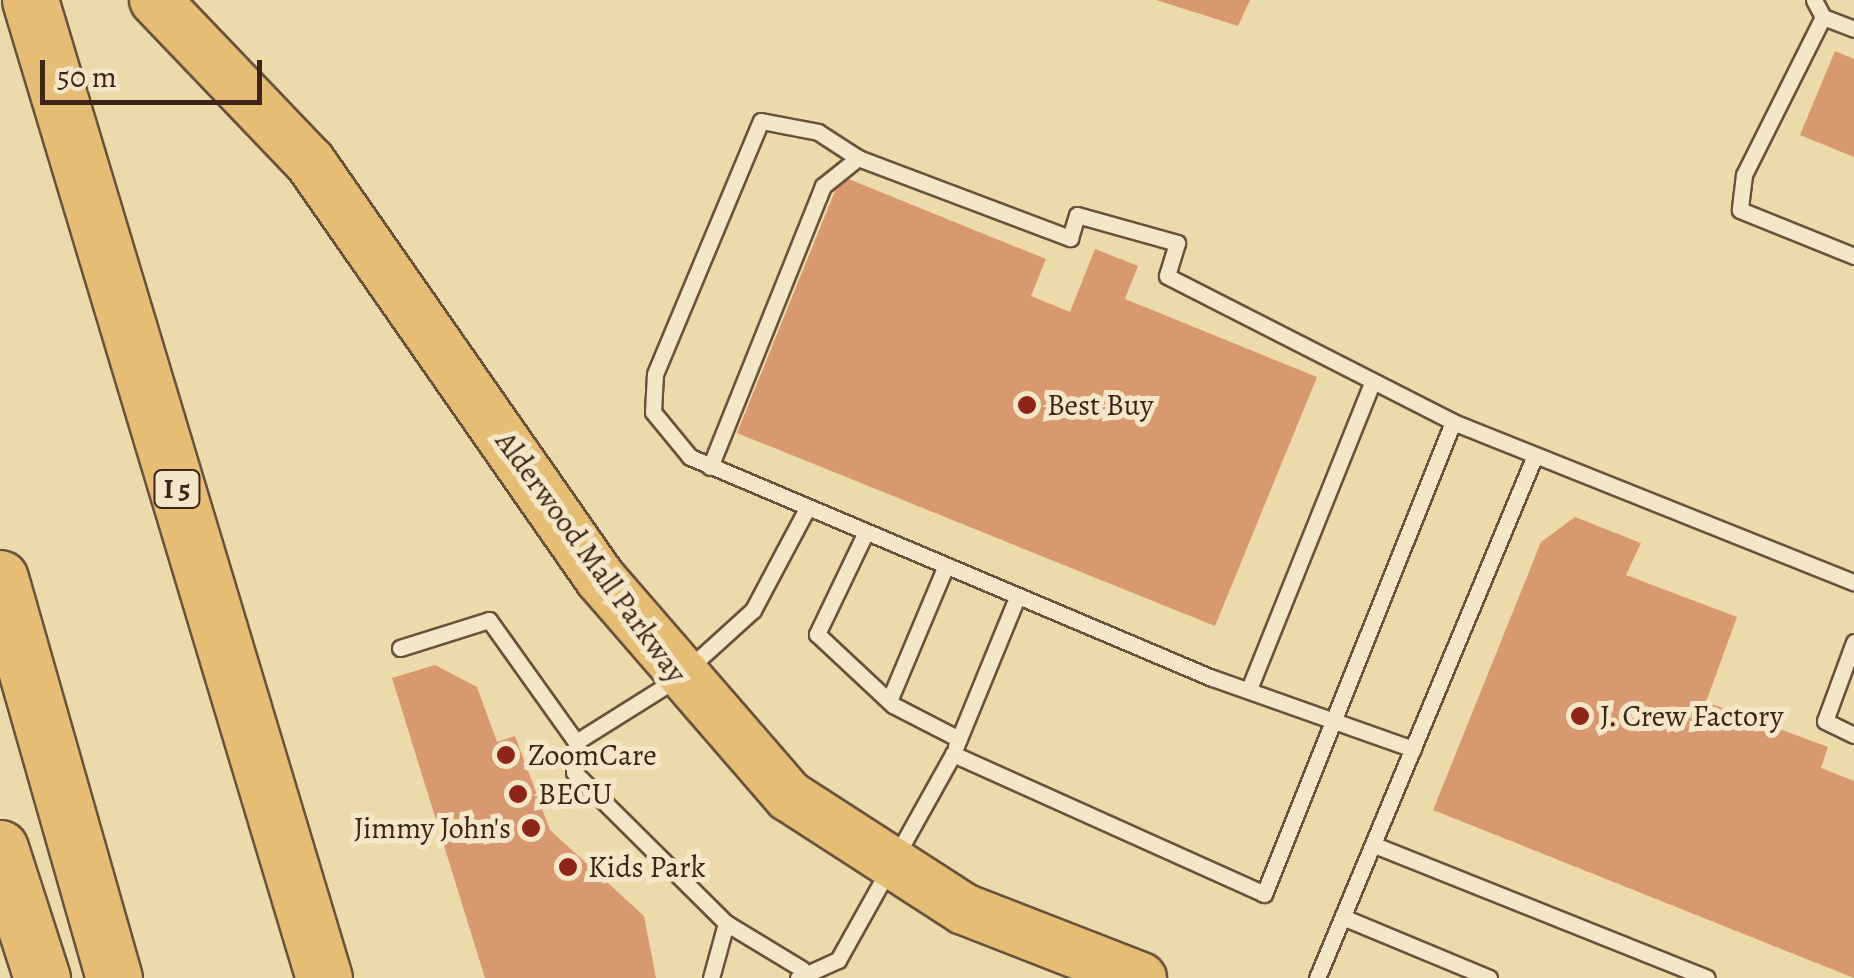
<!DOCTYPE html>
<html>
<head>
<meta charset="utf-8">
<style>
	body { margin:0 }
	#map { position:relative; width:1854px; height:978px; overflow:hidden; background:#eddaaa; font-family:Alegreya,serif }
	div>[style] { position:absolute }
	.building>* { inset:0; background:#d89870 }
	.roads { filter:drop-shadow(2px 0 #69523b) drop-shadow(-2px 0 #69523b) drop-shadow(0 2px #69523b) drop-shadow(0 -2px #69523b) }
	.lane>* { height:15px; margin:-7.5px; padding:0 7.5px; transform-origin:7.5px; border-radius:7.5px; background:#f3e7c8 }
	.primary>* { height:50px; margin:-25px; padding:0 25px; transform-origin:25px; border-radius:25px; background:#e6bd75 }
	.highway>* { height:55px; margin:-27.5px; padding:0 27.5px; transform-origin:27.5px; border-radius:27.5px; background:#e6bd75 }
	.dots>* { width:28px; height:28px; translate:-50% -50%; box-sizing:border-box; border:5px solid #f3e7c8; border-radius:50% }
	span { translate:-50% -50%; white-space:nowrap; text-align:center; line-height:1.15; -webkit-text-stroke:10px #f3e7c8; paint-order:stroke }
	.shield-label span { padding:2px 8px; background:#f3e7c8; border:2px solid; border-radius:8px; -webkit-text-stroke-width:0 }
	.shield-label { font-size:28px; color:#3d2416; font-weight:700 }
	.poi-label { font-size:30px; color:#3d2416 }
	.left { translate:0 -50%; text-align:left }
	.right { translate:-100% -50%; text-align:right }
	.street-label { font-size:30px; color:#3d2416 }
	.scale { position:absolute; left:40px; top:60px; width:222px; height:45px; box-sizing:border-box; border:5px solid #3d2416; border-top:0; padding-left:12px; font-size:30px; line-height:35px; white-space:nowrap; color:#3d2416; -webkit-text-stroke:8px #f3e7c8; paint-order:stroke }
</style>
</head>
<body>
<div id="map">
	<div class="building">
		<i style="clip-path:polygon(1156px 0,1250px 0,1238px 26px)"></i>
		<i style="clip-path:polygon(1835px 51px,1854px 59px,1854px 157px,1800px 135px)"></i>
		<i style="clip-path:polygon(841px 176px,1046px 259px,1031px 296px,1070px 312px,1095px 249px,1138px 266px,1125px 299px,1317px 377px,1215px 626px,737px 433px)"></i>
		<i style="clip-path:polygon(1575px 517px,1641px 543px,1626px 575px,1737px 617px,1706px 702px,1828px 747px,1821px 768px,1854px 781px,1854px 978px,1433px 810px,1541px 542px)"></i>
		<i style="clip-path:polygon(435px 665px,477px 687px,497px 742px,515px 736px,550px 830px,644px 916px,656px 978px,485px 978px,392px 678px)"></i>
	</div>
	<div class="roads">
		<div class="lane">
			<i style="left:1814px;top:0;width:19px;rotate:62deg"></i>
			<i style="left:1823px;top:17px;width:33px;rotate:21deg"></i>
			<i style="left:1823px;top:17px;width:177px;rotate:116.6deg"></i>
			<i style="left:1744px;top:175px;width:35px;rotate:97deg"></i>
			<i style="left:1740px;top:210px;width:123px;rotate:22deg"></i>
			<i style="left:710px;top:467px;width:303px;rotate:-68.1deg"></i>
			<i style="left:823px;top:186px;width:45px;rotate:-38.7deg"></i>
			<i style="left:864px;top:536px;width:109px;rotate:115.6deg"></i>
			<i style="left:817px;top:634px;width:104px;rotate:43.1deg"></i>
			<i style="left:893px;top:705px;width:74px;rotate:27.3deg"></i>
			<i style="left:1854px;top:642px;width:84px;rotate:110.2deg"></i>
			<i style="left:1825px;top:721px;width:32px;rotate:26deg"></i>
			<i style="left:400px;top:648px;width:93px;rotate:-17.5deg"></i>
			<i style="left:489px;top:620px;width:150px;rotate:54.5deg"></i>
			<i style="left:1249px;top:689px;width:327px;rotate:-68.1deg"></i>
			<i style="left:889px;top:701px;width:144px;rotate:-67.2deg"></i>
			<i style="left:956px;top:746px;width:161px;rotate:-67.7deg"></i>
			<i style="left:1413px;top:749px;width:213px;rotate:-160.5deg"></i>
			<i style="left:1212px;top:678px;width:567px;rotate:-157.05deg"></i>
			<i style="left:690px;top:457px;width:58px;rotate:-129.4deg"></i>
			<i style="left:653px;top:412px;width:38px;rotate:-87deg"></i>
			<i style="left:655px;top:374px;width:274px;rotate:-67.3deg"></i>
			<i style="left:761px;top:121px;width:58px;rotate:10.9deg"></i>
			<i style="left:818px;top:132px;width:48px;rotate:33deg"></i>
			<i style="left:858px;top:158px;width:227px;rotate:20.7deg"></i>
			<i style="left:1070px;top:238px;width:24px;rotate:-73deg"></i>
			<i style="left:1077px;top:215px;width:104px;rotate:15.6deg"></i>
			<i style="left:1177px;top:243px;width:34px;rotate:107deg"></i>
			<i style="left:1167px;top:276px;width:321px;rotate:27deg"></i>
			<i style="left:1377px;top:846px;width:355px;rotate:21.8deg"></i>
			<i style="left:1345px;top:918px;width:156px;rotate:22.6deg"></i>
			<i style="left:726px;top:923px;width:89px;rotate:31.2deg"></i>
			<i style="left:711px;top:978px;width:57px;rotate:-74.7deg"></i>
			<i style="left:726px;top:923px;width:214px;rotate:-135.2deg"></i>
			<i style="left:574px;top:772px;width:30px;rotate:-86deg"></i>
			<i style="left:576px;top:742px;width:120px;rotate:-32.1deg"></i>
			<i style="left:678px;top:678px;width:101px;rotate:-42.2deg"></i>
			<i style="left:753px;top:610px;width:111px;rotate:-62deg"></i>
			<i style="left:798px;top:978px;width:44px;rotate:-24.2deg"></i>
			<i style="left:838px;top:960px;width:236px;rotate:-60.8deg"></i>
			<i style="left:953px;top:754px;width:341px;rotate:24.2deg"></i>
			<i style="left:1264px;top:894px;width:508px;rotate:-68.18deg"></i>
			<i style="left:1453px;top:422px;width:432px;rotate:21.8deg"></i>
			<i style="left:1317px;top:978px;width:561px;rotate:-67.36deg"></i>
		</div>
		<div class="primary">
			<i style="left:155px;top:0;width:224px;rotate:46.3deg"></i>
			<i style="left:310px;top:162px;width:507px;rotate:55.12deg"></i>
			<i style="left:600px;top:578px;width:289px;rotate:49.1deg"></i>
			<i style="left:789px;top:796px;width:208px;rotate:32.9deg"></i>
			<i style="left:964px;top:909px;width:190px;rotate:21.3deg"></i>
		</div>
		<div class="highway">
			<i style="left:30px;top:0;width:1021px;rotate:73.27deg"></i>
			<i style="left:0;top:578px;width:416px;rotate:74.1deg"></i>
			<i style="left:0;top:848px;width:137px;rotate:72.1deg"></i>
		</div>
	</div>
	<div class="dots">
		<i style="left:1027px;top:405px;background:#8f2418"></i>
		<i style="left:1580px;top:716px;background:#8f2418"></i>
		<i style="left:506px;top:755px;background:#8f2418"></i>
		<i style="left:518px;top:794px;background:#8f2418"></i>
		<i style="left:531px;top:828px;background:#8f2418"></i>
		<i style="left:568px;top:867px;background:#8f2418"></i>
	</div>
	<div class="shield-label">
		<span style="left:177px;top:489px">I 5</span>
	</div>
	<div class="poi-label">
		<span class="left" style="left:1047px;top:405px">Best Buy</span>
		<span class="left" style="left:1600px;top:716px">J. Crew Factory</span>
		<span class="left" style="left:528px;top:755px">ZoomCare</span>
		<span class="left" style="left:538px;top:794px">BECU</span>
		<span class="right" style="left:511px;top:828px">Jimmy John's</span>
		<span class="left" style="left:588px;top:867px">Kids Park</span>
	</div>
	<div class="street-label">
		<span style="left:591px;top:557px;rotate:54deg">Alderwood Mall Parkway</span>
	</div>
	<div class="scale">50 m</div>
</div>
</body>
</html>
